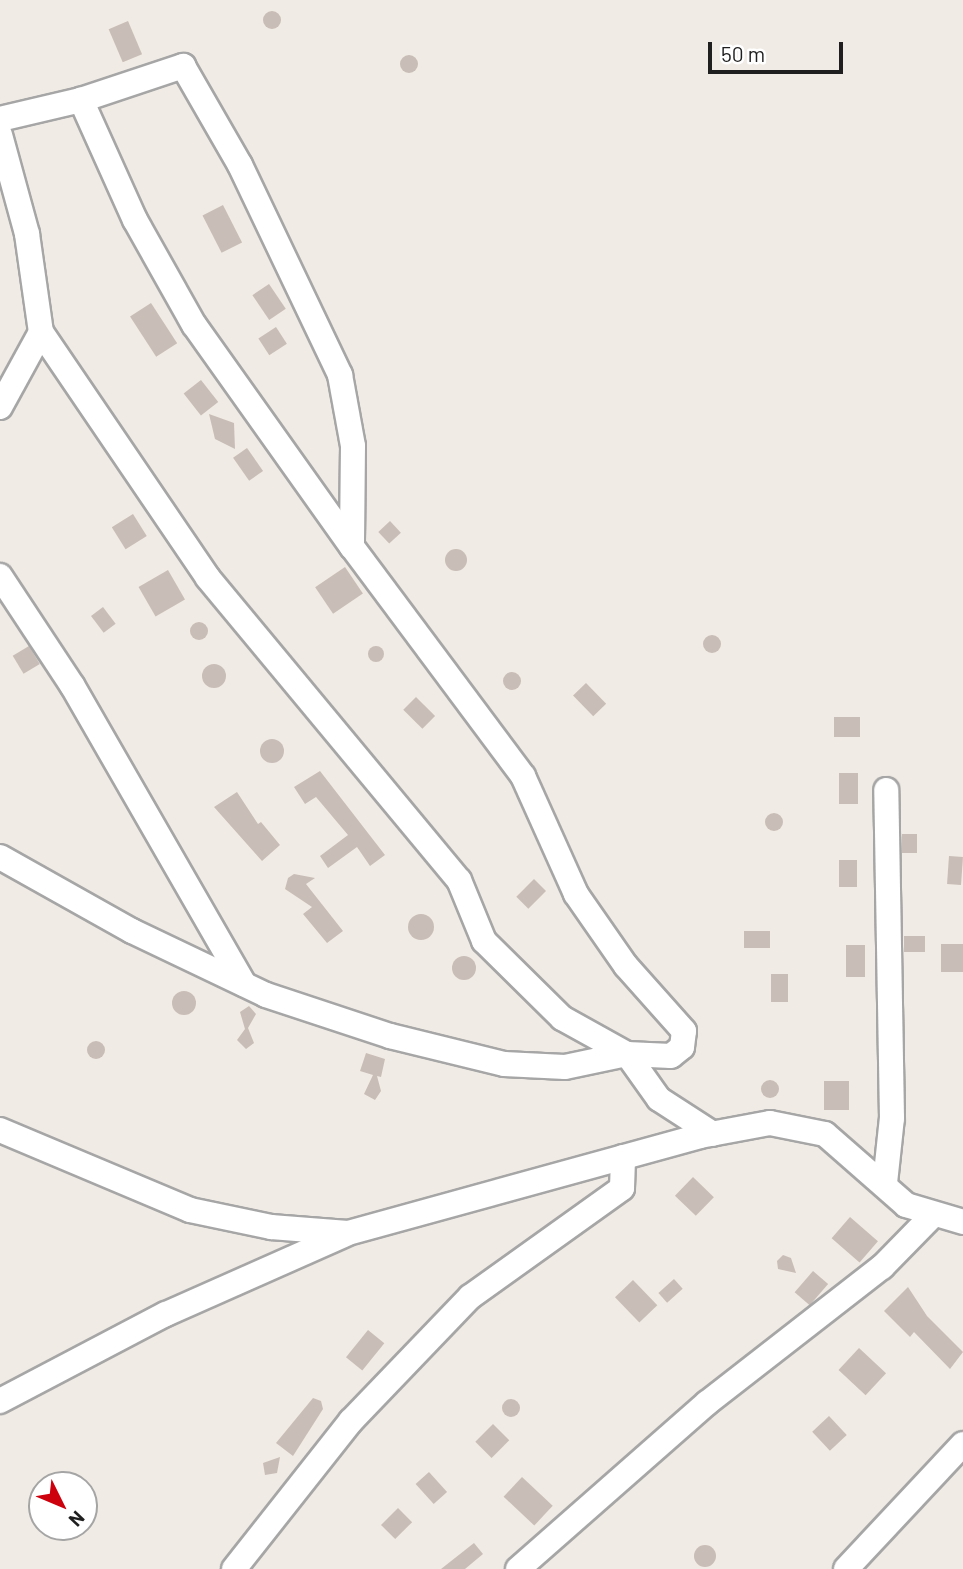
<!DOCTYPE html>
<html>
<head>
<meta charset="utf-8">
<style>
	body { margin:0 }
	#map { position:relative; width:963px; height:1569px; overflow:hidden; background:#f0ebe4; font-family:Barlow,sans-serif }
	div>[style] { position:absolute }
	.building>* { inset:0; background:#c9bdb7; transform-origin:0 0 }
	.round { border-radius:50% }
	.roads { filter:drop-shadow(2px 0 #a6a6a6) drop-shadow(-2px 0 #a6a6a6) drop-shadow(0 2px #a6a6a6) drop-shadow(0 -2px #a6a6a6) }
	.minor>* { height:24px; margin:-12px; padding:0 12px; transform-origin:12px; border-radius:12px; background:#fff }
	span { translate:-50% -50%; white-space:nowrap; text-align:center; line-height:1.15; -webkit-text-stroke:7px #fff; paint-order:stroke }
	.north { position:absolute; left:28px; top:1471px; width:70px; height:70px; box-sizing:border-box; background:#fff; border:2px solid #a5a5a5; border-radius:50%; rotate:133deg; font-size:19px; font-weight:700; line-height:28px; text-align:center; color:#1f1f1f }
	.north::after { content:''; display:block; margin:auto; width:24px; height:32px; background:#cd000d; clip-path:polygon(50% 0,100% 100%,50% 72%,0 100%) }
	.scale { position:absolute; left:708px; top:42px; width:135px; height:32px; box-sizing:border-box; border:4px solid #1f1f1f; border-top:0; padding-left:9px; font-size:21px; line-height:24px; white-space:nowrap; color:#1f1f1f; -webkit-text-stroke:5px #fff; paint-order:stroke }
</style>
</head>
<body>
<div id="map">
	<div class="building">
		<i class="round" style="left:263px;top:11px;width:18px;height:18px"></i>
		<i style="left:128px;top:21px;width:36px;height:21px;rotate:67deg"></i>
		<i class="round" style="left:400px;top:55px;width:18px;height:18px"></i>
		<i style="left:223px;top:205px;width:42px;height:23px;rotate:63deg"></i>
		<i style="left:269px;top:284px;width:30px;height:20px;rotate:56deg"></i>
		<i style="left:151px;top:303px;width:48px;height:25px;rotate:57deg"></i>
		<i style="left:276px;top:327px;width:20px;height:21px;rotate:57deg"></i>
		<i style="left:201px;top:380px;width:28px;height:22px;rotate:52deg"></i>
		<i style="clip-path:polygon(209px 414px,234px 423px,235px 449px,215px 439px)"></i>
		<i style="left:247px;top:448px;width:28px;height:17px;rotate:55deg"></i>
		<i style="left:133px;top:514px;width:26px;height:25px;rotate:58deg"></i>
		<i style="left:390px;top:521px;width:16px;height:16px;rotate:47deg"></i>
		<i class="round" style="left:445px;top:549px;width:22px;height:22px"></i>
		<i style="left:345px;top:567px;width:32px;height:36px;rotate:56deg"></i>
		<i style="left:168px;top:570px;width:34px;height:34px;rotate:60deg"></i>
		<i style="left:103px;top:607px;width:21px;height:15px;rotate:53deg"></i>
		<i class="round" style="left:190px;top:622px;width:18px;height:18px"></i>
		<i class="round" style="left:703px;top:635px;width:18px;height:18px"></i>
		<i class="round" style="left:368px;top:646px;width:16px;height:16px"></i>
		<i style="left:29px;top:646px;width:21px;height:19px;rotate:59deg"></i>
		<i class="round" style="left:202px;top:664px;width:24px;height:24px"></i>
		<i class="round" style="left:503px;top:672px;width:18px;height:18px"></i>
		<i style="left:586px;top:683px;width:29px;height:18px;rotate:46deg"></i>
		<i style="left:416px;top:697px;width:27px;height:18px;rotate:45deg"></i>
		<i style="left:834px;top:717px;width:26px;height:20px"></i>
		<i class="round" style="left:260px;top:739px;width:24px;height:24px"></i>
		<i style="clip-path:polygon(320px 771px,385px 855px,370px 866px,357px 847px,328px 868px,320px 856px,348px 835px,316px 797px,305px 804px,294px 787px)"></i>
		<i style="left:839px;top:773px;width:19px;height:31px"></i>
		<i style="clip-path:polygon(237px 792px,258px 824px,261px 822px,280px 845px,262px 861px,214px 807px)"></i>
		<i class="round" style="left:765px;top:813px;width:18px;height:18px"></i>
		<i style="left:902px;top:834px;width:15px;height:19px"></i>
		<i style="left:949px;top:856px;width:14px;height:28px;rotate:4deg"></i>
		<i style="left:839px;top:860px;width:18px;height:27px"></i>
		<i style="clip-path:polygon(294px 874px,315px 878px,306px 884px,343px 931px,327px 943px,303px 914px,312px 907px,285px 889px,288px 878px)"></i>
		<i style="left:534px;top:879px;width:17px;height:25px;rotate:45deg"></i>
		<i class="round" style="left:408px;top:914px;width:26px;height:26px"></i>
		<i style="left:770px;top:931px;width:17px;height:26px;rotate:90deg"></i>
		<i style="left:925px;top:936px;width:16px;height:21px;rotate:90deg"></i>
		<i style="left:963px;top:944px;width:28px;height:22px;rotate:90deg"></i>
		<i style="left:846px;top:945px;width:19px;height:32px"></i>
		<i class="round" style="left:452px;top:956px;width:24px;height:24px"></i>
		<i style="left:771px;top:974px;width:17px;height:28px"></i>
		<i class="round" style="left:172px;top:991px;width:24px;height:24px"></i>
		<i style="clip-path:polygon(249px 1006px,256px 1014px,248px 1028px,254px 1043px,246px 1049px,237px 1040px,245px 1029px,240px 1012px)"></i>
		<i class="round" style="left:87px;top:1041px;width:18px;height:18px"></i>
		<i style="clip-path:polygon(366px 1053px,385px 1059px,381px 1077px,377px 1076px,381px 1091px,375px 1100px,364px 1094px,373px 1075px,360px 1071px)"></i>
		<i class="round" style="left:761px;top:1080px;width:18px;height:18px"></i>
		<i style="left:824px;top:1081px;width:25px;height:29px"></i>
		<i style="left:693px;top:1177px;width:29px;height:26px;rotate:44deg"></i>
		<i style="left:850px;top:1217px;width:37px;height:28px;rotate:41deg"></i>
		<i style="clip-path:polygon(783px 1255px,791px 1258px,796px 1273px,778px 1269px,777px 1261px)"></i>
		<i style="left:813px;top:1271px;width:20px;height:28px;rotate:41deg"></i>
		<i style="left:674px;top:1279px;width:13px;height:21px;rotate:48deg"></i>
		<i style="left:633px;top:1280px;width:35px;height:25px;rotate:46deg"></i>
		<i style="clip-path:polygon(908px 1287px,927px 1316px,963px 1352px,950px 1369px,914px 1332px,910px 1337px,884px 1311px)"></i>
		<i style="left:368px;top:1330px;width:21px;height:35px;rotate:39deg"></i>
		<i style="left:859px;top:1348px;width:37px;height:30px;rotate:43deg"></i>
		<i style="clip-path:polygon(313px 1398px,321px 1401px,323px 1409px,293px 1456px,276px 1443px)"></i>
		<i class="round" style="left:502px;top:1399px;width:18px;height:18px"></i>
		<i style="left:829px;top:1416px;width:26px;height:23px;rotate:47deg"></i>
		<i style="left:493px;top:1424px;width:23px;height:25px;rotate:45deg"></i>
		<i style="clip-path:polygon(280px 1457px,277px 1473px,265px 1475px,263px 1463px)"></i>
		<i style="left:429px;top:1472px;width:27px;height:18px;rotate:48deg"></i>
		<i style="left:522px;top:1477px;width:42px;height:27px;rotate:43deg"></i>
		<i style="left:398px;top:1508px;width:20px;height:24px;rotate:45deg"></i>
		<i style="clip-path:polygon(474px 1543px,483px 1554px,465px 1569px,441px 1569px)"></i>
		<i class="round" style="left:694px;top:1545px;width:22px;height:22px"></i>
	</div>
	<div class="roads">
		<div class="minor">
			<i style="left:0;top:119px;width:83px;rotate:-13.2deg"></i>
			<i style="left:81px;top:100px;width:108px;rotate:-18.4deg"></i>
			<i style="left:183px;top:66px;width:114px;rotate:60.1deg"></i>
			<i style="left:240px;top:165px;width:233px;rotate:64.5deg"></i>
			<i style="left:340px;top:375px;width:72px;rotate:79.6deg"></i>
			<i style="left:353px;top:446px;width:101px;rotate:90.6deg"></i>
			<i style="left:352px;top:547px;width:272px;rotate:-125.4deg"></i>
			<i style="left:194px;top:325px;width:120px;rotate:-119.3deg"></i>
			<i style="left:135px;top:220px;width:132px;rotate:-114.2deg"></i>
			<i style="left:0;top:135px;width:103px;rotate:74.7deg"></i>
			<i style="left:27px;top:234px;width:99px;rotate:81.9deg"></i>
			<i style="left:41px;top:332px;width:297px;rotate:55.8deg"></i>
			<i style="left:208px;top:578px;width:393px;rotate:50.3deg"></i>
			<i style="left:459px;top:880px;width:66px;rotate:67.7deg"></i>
			<i style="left:484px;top:941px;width:110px;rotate:44.6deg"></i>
			<i style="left:562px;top:1018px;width:74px;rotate:29deg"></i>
			<i style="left:627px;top:1054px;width:44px;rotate:2.6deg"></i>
			<i style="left:671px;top:1056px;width:14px;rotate:-39deg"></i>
			<i style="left:682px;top:1047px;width:16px;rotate:-83deg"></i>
			<i style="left:684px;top:1031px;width:87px;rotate:-131.7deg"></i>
			<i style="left:626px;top:966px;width:88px;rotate:-124.8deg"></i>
			<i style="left:576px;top:894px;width:129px;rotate:-114.2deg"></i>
			<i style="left:523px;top:776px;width:286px;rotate:-126.7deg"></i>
			<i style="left:0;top:407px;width:85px;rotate:-61.3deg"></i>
			<i style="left:0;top:576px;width:131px;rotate:56.6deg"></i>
			<i style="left:72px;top:685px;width:345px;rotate:60.1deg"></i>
			<i style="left:0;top:857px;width:151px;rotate:29.3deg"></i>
			<i style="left:132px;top:931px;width:148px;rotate:25.5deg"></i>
			<i style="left:266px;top:995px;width:131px;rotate:18.3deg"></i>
			<i style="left:390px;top:1036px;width:117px;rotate:13.8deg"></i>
			<i style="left:504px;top:1064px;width:61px;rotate:2.8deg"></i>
			<i style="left:565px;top:1067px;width:63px;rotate:-11.8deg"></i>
			<i style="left:627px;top:1054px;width:55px;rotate:54.6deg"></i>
			<i style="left:659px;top:1099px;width:64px;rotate:32.9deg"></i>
			<i style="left:0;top:1130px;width:206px;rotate:22.8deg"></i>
			<i style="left:190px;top:1210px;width:83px;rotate:11.9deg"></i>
			<i style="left:271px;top:1227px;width:77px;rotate:4.5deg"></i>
			<i style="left:348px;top:1233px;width:365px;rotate:-15.4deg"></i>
			<i style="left:700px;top:1136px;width:71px;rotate:-10.5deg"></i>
			<i style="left:770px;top:1123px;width:56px;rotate:11.3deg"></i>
			<i style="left:825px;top:1134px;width:108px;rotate:41.2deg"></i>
			<i style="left:906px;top:1205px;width:59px;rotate:16.6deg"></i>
			<i style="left:885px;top:1183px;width:65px;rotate:-83.9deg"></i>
			<i style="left:892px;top:1118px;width:328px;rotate:-91deg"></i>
			<i style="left:0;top:1401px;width:187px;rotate:-27.7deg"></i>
			<i style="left:166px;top:1314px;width:195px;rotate:-23.9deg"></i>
			<i style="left:234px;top:1569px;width:189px;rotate:-51.7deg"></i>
			<i style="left:351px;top:1421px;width:172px;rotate:-46.2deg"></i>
			<i style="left:470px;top:1297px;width:187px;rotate:-35.6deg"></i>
			<i style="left:622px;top:1188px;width:31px;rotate:-88deg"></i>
			<i style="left:518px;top:1569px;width:252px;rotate:-41.3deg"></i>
			<i style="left:707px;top:1403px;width:222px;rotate:-37.9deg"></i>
			<i style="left:882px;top:1267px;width:73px;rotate:-45.6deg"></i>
			<i style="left:846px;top:1569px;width:171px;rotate:-46.9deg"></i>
		</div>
	</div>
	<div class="north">N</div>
	<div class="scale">50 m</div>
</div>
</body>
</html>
